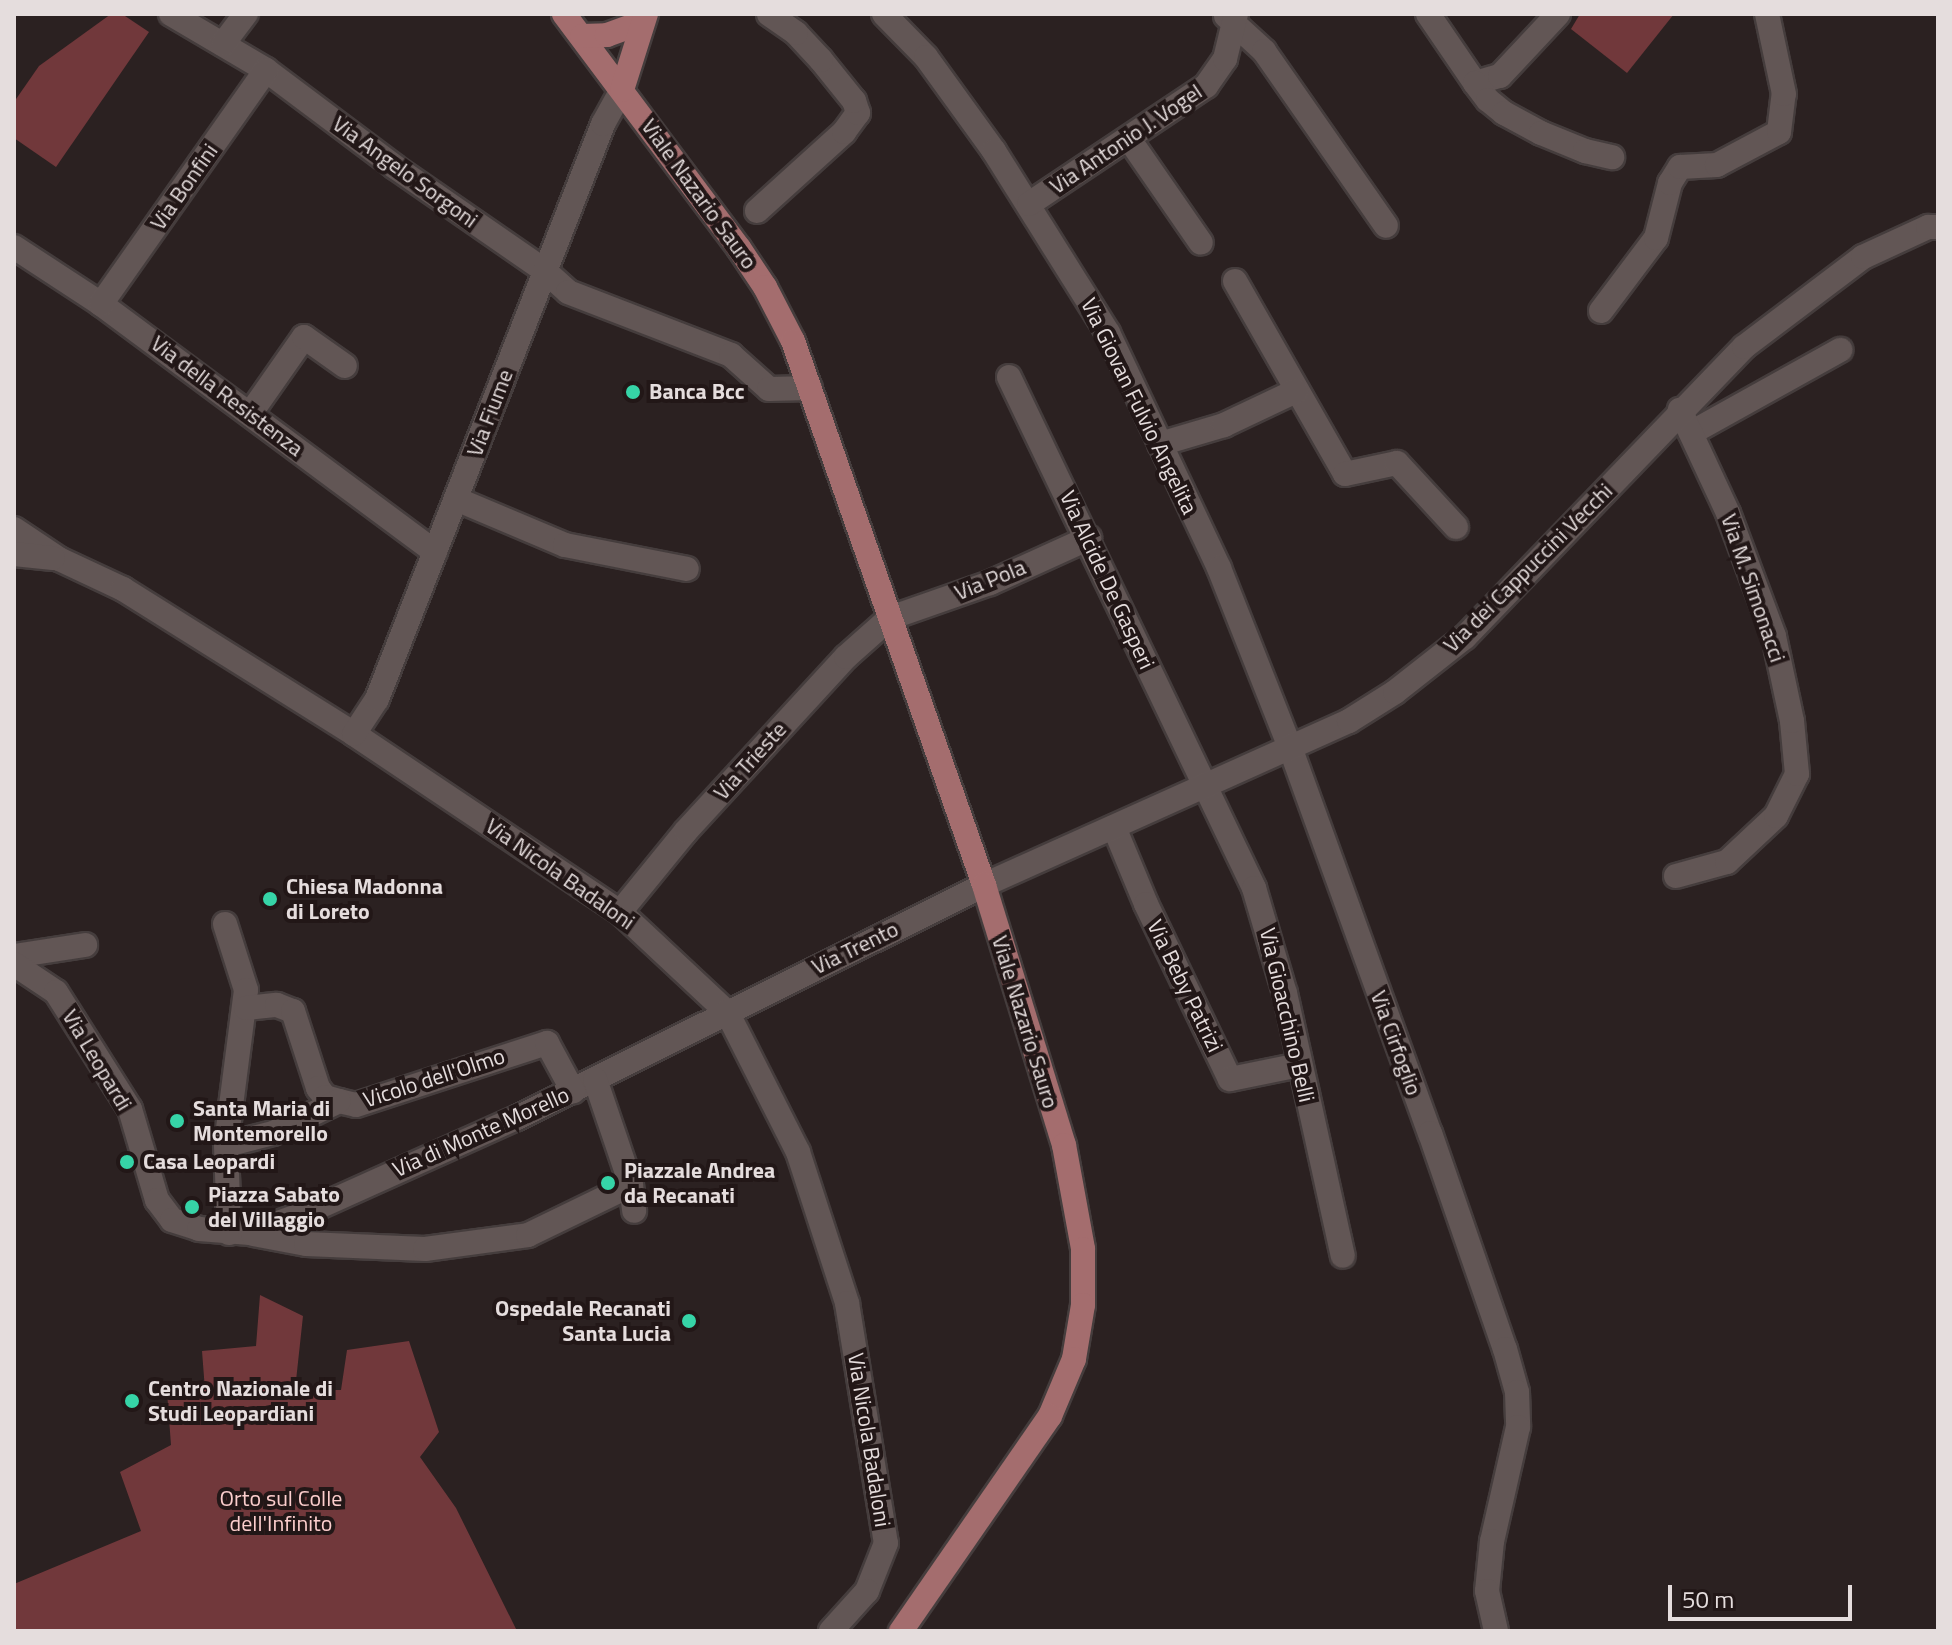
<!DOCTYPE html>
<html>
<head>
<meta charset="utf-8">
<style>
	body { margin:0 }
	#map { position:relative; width:1952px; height:1645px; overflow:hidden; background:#2b2121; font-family:"Titillium Web",sans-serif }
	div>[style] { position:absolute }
	.green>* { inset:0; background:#71383b }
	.roads { filter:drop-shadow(2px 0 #453d3d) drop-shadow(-2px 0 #453d3d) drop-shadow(0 2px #453d3d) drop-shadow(0 -2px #453d3d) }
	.minor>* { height:24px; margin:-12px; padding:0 12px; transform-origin:12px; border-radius:12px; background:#625655 }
	.major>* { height:24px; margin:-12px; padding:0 12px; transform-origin:12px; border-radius:12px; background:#a46d6e }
	.dots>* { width:22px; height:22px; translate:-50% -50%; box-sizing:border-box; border:4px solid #221717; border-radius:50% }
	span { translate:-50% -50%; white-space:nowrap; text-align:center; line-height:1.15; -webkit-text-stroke:8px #221717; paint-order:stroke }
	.street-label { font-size:22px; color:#e5dddd }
	.poi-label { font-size:22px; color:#e5dddd; font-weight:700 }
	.left { translate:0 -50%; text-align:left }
	.right { translate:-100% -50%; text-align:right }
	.park-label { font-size:22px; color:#fccecd }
	.frame { position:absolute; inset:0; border:16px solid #e5dddd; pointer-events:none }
	.scale { position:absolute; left:1668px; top:1585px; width:184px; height:36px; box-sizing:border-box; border:4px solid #e5dddd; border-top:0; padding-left:10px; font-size:24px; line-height:28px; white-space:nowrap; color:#e5dddd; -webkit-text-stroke:6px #221717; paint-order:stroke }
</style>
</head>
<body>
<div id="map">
	<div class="green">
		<i style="clip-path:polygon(111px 14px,122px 14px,149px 32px,56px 167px,14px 138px,14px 102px,39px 66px)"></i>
		<i style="clip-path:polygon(1580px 14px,1674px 14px,1627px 73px,1571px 29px)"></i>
		<i style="clip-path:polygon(260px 1295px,303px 1316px,295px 1390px,341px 1390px,347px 1350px,409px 1341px,439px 1432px,420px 1457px,456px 1508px,517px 1631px,14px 1631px,14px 1584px,141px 1531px,120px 1472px,171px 1445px,167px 1392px,205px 1390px,202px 1351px,256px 1346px)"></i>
	</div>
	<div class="roads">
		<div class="minor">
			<i style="left:171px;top:14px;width:110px;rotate:30.5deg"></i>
			<i style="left:266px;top:70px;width:161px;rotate:36.9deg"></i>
			<i style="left:395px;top:167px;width:183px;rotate:34.7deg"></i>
			<i style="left:545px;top:271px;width:31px;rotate:42deg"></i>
			<i style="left:568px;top:292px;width:175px;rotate:21.1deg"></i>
			<i style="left:731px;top:355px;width:51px;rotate:41.8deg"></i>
			<i style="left:769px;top:389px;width:41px;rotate:-1.4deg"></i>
			<i style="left:884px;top:14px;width:60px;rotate:45.7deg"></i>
			<i style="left:926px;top:57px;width:116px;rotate:54.1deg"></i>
			<i style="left:994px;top:151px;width:215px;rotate:57.9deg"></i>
			<i style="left:1108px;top:333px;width:260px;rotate:64.7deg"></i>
			<i style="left:1219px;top:568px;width:193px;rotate:68.4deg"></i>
			<i style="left:1290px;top:747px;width:411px;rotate:70.1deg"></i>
			<i style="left:1430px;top:1133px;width:229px;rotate:70.9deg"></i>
			<i style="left:1505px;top:1349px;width:45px;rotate:74.4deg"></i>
			<i style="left:1517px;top:1392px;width:35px;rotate:88deg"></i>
			<i style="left:1518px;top:1427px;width:117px;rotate:102.8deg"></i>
			<i style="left:1492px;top:1541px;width:50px;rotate:95.7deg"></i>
			<i style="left:1487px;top:1591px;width:41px;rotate:77.3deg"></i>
			<i style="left:1428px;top:14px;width:83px;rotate:55.7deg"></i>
			<i style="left:1475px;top:83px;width:26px;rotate:-16deg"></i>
			<i style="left:1500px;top:76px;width:85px;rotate:-46.9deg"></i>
			<i style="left:1226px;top:16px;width:52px;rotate:42.6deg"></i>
			<i style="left:1264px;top:51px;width:213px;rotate:55.1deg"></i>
			<i style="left:223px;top:44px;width:38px;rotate:-53deg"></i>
			<i style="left:1475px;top:83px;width:21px;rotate:53deg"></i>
			<i style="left:1488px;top:100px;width:21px;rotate:39deg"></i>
			<i style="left:1504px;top:113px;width:42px;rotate:28.4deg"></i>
			<i style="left:1541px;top:133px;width:48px;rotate:22.2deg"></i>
			<i style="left:1585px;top:151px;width:28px;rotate:13deg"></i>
			<i style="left:1129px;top:139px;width:126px;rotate:55.3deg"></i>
			<i style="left:1029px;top:204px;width:213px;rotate:-33.7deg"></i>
			<i style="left:1206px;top:86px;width:33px;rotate:-55deg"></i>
			<i style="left:1225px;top:59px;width:46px;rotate:-76.3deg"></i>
			<i style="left:757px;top:211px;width:118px;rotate:-42.2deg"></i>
			<i style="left:844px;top:132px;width:24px;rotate:-54deg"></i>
			<i style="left:858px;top:113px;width:13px;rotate:-108deg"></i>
			<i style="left:854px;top:101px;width:53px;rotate:-128.8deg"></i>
			<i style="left:821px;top:60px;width:37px;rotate:-133deg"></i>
			<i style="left:796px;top:33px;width:33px;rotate:-145deg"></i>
			<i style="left:14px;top:247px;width:104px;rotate:33.2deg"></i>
			<i style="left:101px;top:304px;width:416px;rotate:36.6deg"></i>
			<i style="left:1235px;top:281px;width:222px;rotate:60.3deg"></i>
			<i style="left:1345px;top:474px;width:53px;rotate:-11.9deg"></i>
			<i style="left:1397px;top:463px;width:87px;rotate:47.3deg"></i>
			<i style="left:101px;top:304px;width:286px;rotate:-54.8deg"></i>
			<i style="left:1601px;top:311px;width:91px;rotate:-53deg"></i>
			<i style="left:1656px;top:238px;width:57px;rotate:-75.7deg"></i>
			<i style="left:1670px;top:183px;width:19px;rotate:-58deg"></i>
			<i style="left:1680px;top:167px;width:37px;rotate:-3deg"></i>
			<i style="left:1717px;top:165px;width:70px;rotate:-28deg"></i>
			<i style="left:1779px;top:132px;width:38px;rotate:-83deg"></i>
			<i style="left:1784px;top:94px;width:82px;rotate:-102deg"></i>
			<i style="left:1009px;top:377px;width:567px;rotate:64.38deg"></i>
			<i style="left:1254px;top:888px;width:109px;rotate:73.6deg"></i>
			<i style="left:1285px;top:993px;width:269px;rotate:77.6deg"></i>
			<i style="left:250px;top:414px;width:94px;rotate:-55deg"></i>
			<i style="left:304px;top:337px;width:50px;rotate:35.3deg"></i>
			<i style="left:1691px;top:433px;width:171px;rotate:-29.1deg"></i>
			<i style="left:1160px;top:444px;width:67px;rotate:-16.5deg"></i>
			<i style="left:1224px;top:425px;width:80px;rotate:-25.3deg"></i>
			<i style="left:456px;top:499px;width:118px;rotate:22.9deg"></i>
			<i style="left:565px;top:545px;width:124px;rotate:11.1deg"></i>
			<i style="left:14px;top:529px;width:54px;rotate:33.7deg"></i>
			<i style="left:59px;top:559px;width:71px;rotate:25.1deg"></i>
			<i style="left:123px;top:589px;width:273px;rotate:32.1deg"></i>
			<i style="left:354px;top:734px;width:320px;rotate:33.8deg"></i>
			<i style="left:620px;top:912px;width:146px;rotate:43.1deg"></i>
			<i style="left:727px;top:1012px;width:157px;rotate:63.1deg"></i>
			<i style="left:798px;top:1152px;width:159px;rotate:72deg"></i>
			<i style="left:847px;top:1303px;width:243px;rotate:80.8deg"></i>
			<i style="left:886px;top:1543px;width:52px;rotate:111.6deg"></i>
			<i style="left:867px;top:1591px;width:54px;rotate:132deg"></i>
			<i style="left:14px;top:554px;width:39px;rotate:6deg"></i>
			<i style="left:354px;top:734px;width:42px;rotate:-56.7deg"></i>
			<i style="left:377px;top:699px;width:618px;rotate:-68.54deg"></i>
			<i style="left:603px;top:124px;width:39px;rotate:-61deg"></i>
			<i style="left:1114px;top:827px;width:83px;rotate:67.4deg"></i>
			<i style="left:1146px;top:904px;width:194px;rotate:64.4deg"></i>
			<i style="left:1230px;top:1079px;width:70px;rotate:-11.5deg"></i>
			<i style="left:1676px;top:876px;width:53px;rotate:-15.4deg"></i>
			<i style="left:1727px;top:862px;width:67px;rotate:-43.2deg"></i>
			<i style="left:1776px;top:816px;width:47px;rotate:-63.4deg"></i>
			<i style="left:1797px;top:774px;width:53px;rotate:-95.4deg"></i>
			<i style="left:1792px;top:721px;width:87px;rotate:-102deg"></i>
			<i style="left:1774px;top:636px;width:131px;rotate:-110.5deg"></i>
			<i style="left:1728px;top:513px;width:114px;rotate:-115deg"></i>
			<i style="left:620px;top:912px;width:104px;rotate:-50.8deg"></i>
			<i style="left:686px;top:831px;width:236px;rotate:-47.4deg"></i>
			<i style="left:846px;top:657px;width:59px;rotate:-41.6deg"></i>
			<i style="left:890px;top:618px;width:106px;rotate:-19.3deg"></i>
			<i style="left:990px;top:583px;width:109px;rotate:-24.4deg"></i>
			<i style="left:225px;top:924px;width:69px;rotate:72.3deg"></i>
			<i style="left:246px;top:990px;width:156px;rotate:97.4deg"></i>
			<i style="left:226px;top:1145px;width:88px;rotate:88deg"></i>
			<i style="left:14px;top:956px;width:72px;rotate:-8.8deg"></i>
			<i style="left:14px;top:964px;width:50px;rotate:33.7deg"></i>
			<i style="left:56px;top:992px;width:138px;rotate:57.7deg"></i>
			<i style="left:130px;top:1109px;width:95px;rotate:73.5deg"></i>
			<i style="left:157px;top:1200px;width:25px;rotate:53deg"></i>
			<i style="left:172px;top:1220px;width:28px;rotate:18deg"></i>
			<i style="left:199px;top:1229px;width:51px;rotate:4.5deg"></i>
			<i style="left:250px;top:1233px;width:56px;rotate:-19.7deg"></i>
			<i style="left:303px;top:1214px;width:235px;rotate:-24.2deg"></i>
			<i style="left:517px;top:1118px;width:522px;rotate:-26.52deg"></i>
			<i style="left:984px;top:885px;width:400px;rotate:-24.2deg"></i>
			<i style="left:1349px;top:721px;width:54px;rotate:-32.2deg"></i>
			<i style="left:1395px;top:692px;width:89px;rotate:-38.2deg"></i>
			<i style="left:1465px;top:637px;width:402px;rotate:-46.1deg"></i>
			<i style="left:1744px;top:347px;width:149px;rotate:-37.1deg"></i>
			<i style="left:1863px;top:257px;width:72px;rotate:-24.8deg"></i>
			<i style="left:1928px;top:227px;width:10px"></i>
			<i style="left:246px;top:1008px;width:31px;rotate:-6deg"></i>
			<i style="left:277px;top:1005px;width:17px;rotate:21deg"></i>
			<i style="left:293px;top:1011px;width:81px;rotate:72deg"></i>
			<i style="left:318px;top:1088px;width:11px;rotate:52deg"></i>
			<i style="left:325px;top:1097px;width:15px;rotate:16deg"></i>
			<i style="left:339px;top:1101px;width:17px;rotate:13deg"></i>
			<i style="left:356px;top:1105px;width:201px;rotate:-18deg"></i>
			<i style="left:547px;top:1043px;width:55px;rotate:61.6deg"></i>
			<i style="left:595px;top:1079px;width:112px;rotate:71.2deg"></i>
			<i style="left:631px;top:1185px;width:26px;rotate:83deg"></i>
			<i style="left:226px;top:1145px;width:49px;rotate:-14.3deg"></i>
			<i style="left:273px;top:1133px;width:73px;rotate:-25.9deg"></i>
			<i style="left:253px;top:1234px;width:54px;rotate:10.7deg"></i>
			<i style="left:306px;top:1244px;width:119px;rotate:2.4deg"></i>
			<i style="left:425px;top:1249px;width:104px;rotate:-7.7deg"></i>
			<i style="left:528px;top:1235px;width:114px;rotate:-25.9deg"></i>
		</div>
		<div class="major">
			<i style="left:564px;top:14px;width:292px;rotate:53.2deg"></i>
			<i style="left:739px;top:248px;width:47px;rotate:56.3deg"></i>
			<i style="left:765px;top:287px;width:61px;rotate:62.6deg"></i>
			<i style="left:793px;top:341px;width:577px;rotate:70.65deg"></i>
			<i style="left:984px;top:885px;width:272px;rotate:72.9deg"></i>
			<i style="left:1064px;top:1145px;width:106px;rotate:79.6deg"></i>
			<i style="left:1083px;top:1249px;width:56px;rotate:90deg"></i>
			<i style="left:1083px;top:1305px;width:55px;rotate:99.5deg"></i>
			<i style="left:1074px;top:1359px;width:62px;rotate:112.8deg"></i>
			<i style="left:1050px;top:1416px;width:262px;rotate:124.7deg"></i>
			<i style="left:582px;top:36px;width:25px;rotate:-2deg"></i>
			<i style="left:607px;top:35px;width:38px;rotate:-20deg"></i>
			<i style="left:622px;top:90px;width:80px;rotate:-72.5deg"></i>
		</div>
	</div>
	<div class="dots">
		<i style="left:633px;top:392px;background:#36d4a7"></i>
		<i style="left:270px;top:899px;background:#36d4a7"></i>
		<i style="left:177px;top:1121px;background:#36d4a7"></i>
		<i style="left:127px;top:1162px;background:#36d4a7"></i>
		<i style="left:608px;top:1183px;background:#36d4a7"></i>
		<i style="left:192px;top:1207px;background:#36d4a7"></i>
		<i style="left:689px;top:1321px;background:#36d4a7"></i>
		<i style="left:132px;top:1401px;background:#36d4a7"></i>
	</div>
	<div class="street-label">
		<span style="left:1126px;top:139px;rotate:-34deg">Via Antonio J. Vogel</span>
		<span style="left:405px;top:172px;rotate:36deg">Via Angelo Sorgoni</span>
		<span style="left:184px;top:187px;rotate:-55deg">Via Bonfini</span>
		<span style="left:699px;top:194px;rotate:54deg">Viale Nazario Sauro</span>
		<span style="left:227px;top:396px;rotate:37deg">Via della Resistenza</span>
		<span style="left:1139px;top:406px;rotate:64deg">Via Giovan Fulvio Angelita</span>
		<span style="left:490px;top:413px;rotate:-69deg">Via Fiume</span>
		<span style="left:1528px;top:568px;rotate:-45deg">Via dei Cappuccini Vecchi</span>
		<span style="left:990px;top:580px;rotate:-22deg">Via Pola</span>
		<span style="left:1107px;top:580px;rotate:65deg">Via Alcide De Gasperi</span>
		<span style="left:1753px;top:588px;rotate:71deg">Via M. Simonacci</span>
		<span style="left:750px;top:761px;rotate:-48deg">Via Trieste</span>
		<span style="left:560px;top:874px;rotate:35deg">Via Nicola Badaloni</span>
		<span style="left:855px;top:948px;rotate:-26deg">Via Trento</span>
		<span style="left:1185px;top:986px;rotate:64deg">Via Beby Patrizi</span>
		<span style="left:1287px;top:1015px;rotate:77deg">Via Gioacchino Belli</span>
		<span style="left:1025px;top:1022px;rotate:73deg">Viale Nazario Sauro</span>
		<span style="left:1396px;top:1043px;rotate:70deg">Via Cirfoglio</span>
		<span style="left:97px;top:1060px;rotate:59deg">Via Leopardi</span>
		<span style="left:434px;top:1078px;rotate:-18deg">Vicolo dell'Olmo</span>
		<span style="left:481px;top:1132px;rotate:-24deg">Via di Monte Morello</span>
		<span style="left:869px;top:1440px;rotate:81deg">Via Nicola Badaloni</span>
	</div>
	<div class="poi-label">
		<span class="left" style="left:649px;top:392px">Banca Bcc</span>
		<span class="left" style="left:286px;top:899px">Chiesa Madonna<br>di Loreto</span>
		<span class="left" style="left:193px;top:1121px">Santa Maria di<br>Montemorello</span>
		<span class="left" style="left:143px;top:1162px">Casa Leopardi</span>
		<span class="left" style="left:624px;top:1183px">Piazzale Andrea<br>da Recanati</span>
		<span class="left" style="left:208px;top:1207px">Piazza Sabato<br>del Villaggio</span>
		<span class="right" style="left:671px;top:1321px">Ospedale Recanati<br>Santa Lucia</span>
		<span class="left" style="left:148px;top:1401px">Centro Nazionale di<br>Studi Leopardiani</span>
	</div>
	<div class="park-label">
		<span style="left:281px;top:1511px">Orto sul Colle<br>dell'Infinito</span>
	</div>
	<div class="frame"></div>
	<div class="scale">50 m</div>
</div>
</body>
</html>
